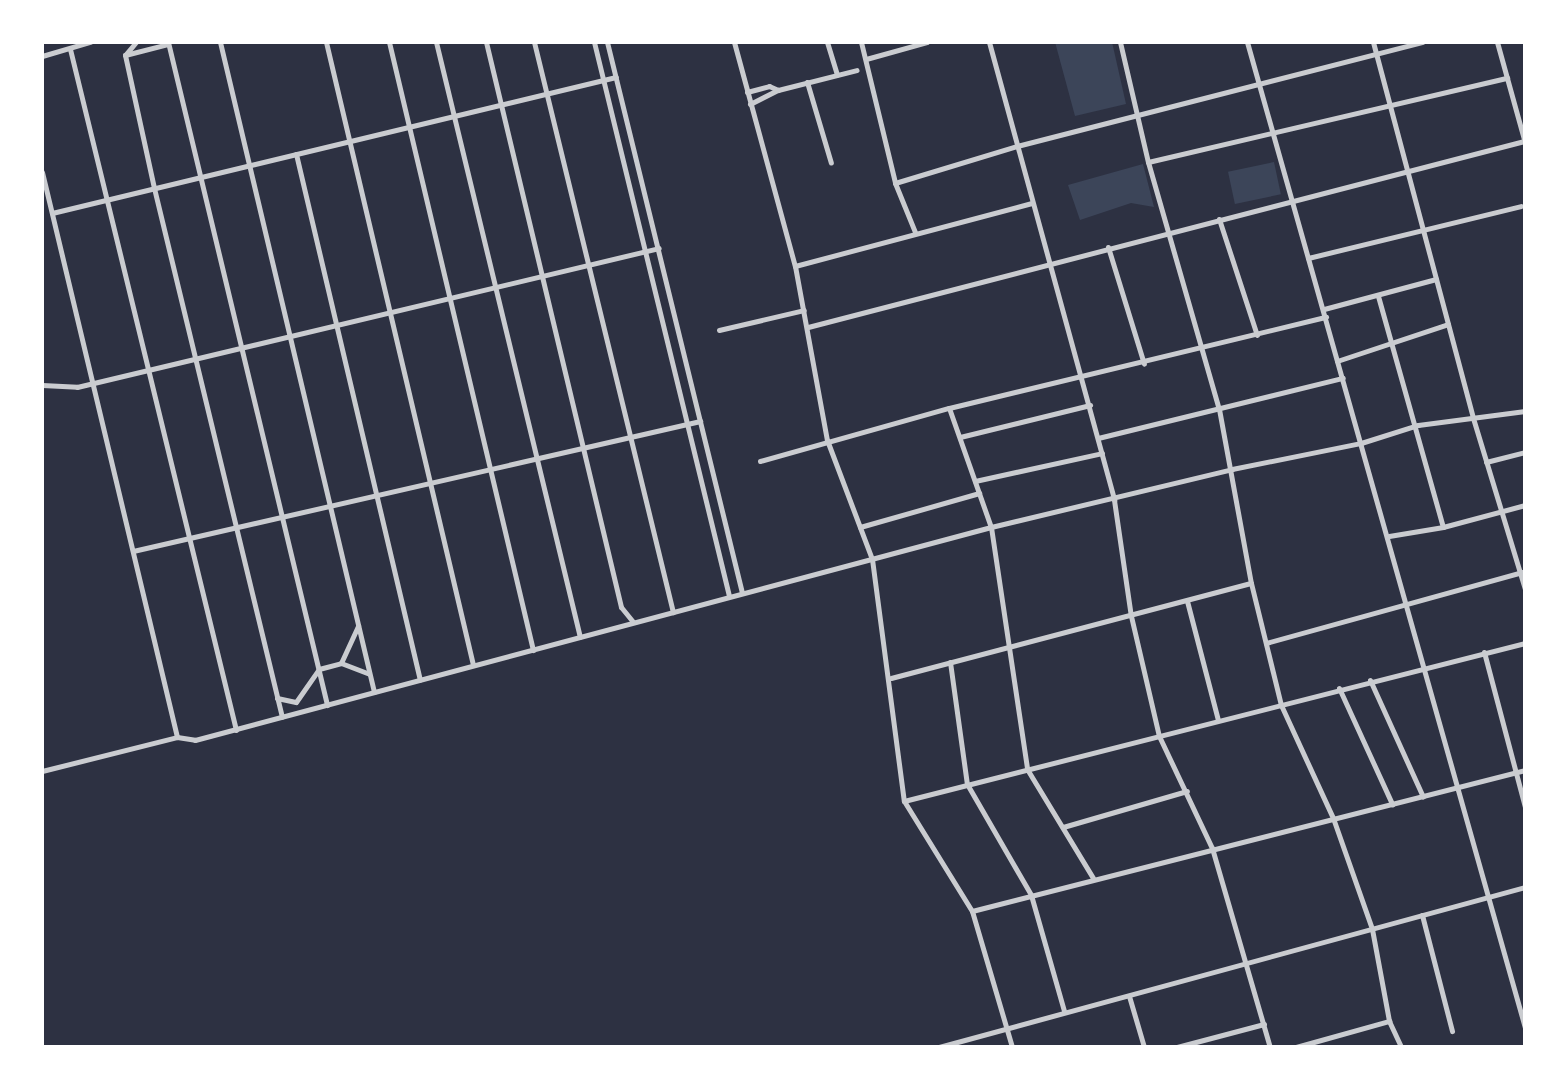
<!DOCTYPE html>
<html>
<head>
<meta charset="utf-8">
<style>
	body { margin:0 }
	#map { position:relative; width:1567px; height:1089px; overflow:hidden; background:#2d3142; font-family:Quicksand,sans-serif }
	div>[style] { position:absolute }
	.green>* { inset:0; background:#3c4559; transform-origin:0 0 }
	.minor>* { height:5px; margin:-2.5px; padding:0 2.5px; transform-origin:2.5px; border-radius:2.5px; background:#caccd0 }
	span { translate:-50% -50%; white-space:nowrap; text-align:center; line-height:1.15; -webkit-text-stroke:7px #fff; paint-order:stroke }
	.frame { position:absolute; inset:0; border:44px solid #fff; pointer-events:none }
</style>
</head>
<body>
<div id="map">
	<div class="green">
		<i style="clip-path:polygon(1055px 42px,1112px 42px,1126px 104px,1075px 116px)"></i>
		<i style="left:1274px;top:162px;width:33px;height:47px;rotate:78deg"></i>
		<i style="clip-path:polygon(1143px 164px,1154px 207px,1131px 203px,1080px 220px,1068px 185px)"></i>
	</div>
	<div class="minor">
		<i style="left:136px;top:42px;width:17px;rotate:130deg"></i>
		<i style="left:125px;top:55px;width:136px;rotate:77.7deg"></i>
		<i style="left:154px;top:188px;width:544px;rotate:76.4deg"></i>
		<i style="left:168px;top:42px;width:682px;rotate:76.51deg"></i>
		<i style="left:220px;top:42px;width:668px;rotate:76.67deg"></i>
		<i style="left:326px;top:42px;width:640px;rotate:76.72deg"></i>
		<i style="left:389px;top:42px;width:625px;rotate:76.68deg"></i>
		<i style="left:436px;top:42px;width:612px;rotate:76.4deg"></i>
		<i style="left:486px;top:42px;width:581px;rotate:76.56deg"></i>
		<i style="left:621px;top:607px;width:19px;rotate:51deg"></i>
		<i style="left:534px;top:42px;width:587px;rotate:76.3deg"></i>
		<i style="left:594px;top:42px;width:570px;rotate:76.3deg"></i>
		<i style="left:607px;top:42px;width:567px;rotate:76.23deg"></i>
		<i style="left:734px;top:42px;width:232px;rotate:74.8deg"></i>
		<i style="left:795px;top:266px;width:177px;rotate:79.6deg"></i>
		<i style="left:827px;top:440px;width:127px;rotate:69.3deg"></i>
		<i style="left:872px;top:559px;width:244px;rotate:82.5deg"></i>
		<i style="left:904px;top:801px;width:129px;rotate:58.3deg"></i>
		<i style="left:972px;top:911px;width:142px;rotate:73.6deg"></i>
		<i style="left:827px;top:42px;width:34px;rotate:73deg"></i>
		<i style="left:861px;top:42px;width:145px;rotate:76.4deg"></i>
		<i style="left:895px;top:183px;width:53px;rotate:67.8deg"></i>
		<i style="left:989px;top:42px;width:475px;rotate:74.7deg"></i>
		<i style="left:1114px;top:500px;width:117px;rotate:81.7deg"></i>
		<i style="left:1131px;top:616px;width:123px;rotate:76.9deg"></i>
		<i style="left:1159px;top:736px;width:124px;rotate:64.7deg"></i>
		<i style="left:1212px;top:848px;width:207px;rotate:73.8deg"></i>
		<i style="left:1120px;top:42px;width:123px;rotate:76.9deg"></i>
		<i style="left:1148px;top:162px;width:257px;rotate:74deg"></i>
		<i style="left:1219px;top:409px;width:177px;rotate:79.6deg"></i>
		<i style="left:1251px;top:583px;width:126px;rotate:76.2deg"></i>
		<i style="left:1281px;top:705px;width:124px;rotate:65.3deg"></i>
		<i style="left:1333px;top:818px;width:118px;rotate:70.6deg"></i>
		<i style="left:1372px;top:929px;width:94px;rotate:79.5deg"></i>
		<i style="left:1389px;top:1021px;width:29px;rotate:65deg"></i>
		<i style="left:1247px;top:42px;width:1024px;rotate:74.25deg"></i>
		<i style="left:1373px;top:42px;width:389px;rotate:75.1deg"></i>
		<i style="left:1473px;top:418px;width:179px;rotate:73.1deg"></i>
		<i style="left:1497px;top:42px;width:105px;rotate:74.5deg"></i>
		<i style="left:70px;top:49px;width:701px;rotate:76.3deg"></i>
		<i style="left:125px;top:55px;width:44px;rotate:-14.3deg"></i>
		<i style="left:42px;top:56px;width:50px;rotate:-16.3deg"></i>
		<i style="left:866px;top:59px;width:63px;rotate:-15.6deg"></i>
		<i style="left:807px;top:82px;width:84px;rotate:73.5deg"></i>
		<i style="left:747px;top:92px;width:23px;rotate:-15deg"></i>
		<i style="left:769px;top:86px;width:10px;rotate:24deg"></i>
		<i style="left:750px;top:104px;width:31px;rotate:-27deg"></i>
		<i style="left:778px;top:90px;width:81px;rotate:-14.2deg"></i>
		<i style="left:296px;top:154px;width:540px;rotate:76.74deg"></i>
		<i style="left:1148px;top:162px;width:369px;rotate:-13.2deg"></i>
		<i style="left:42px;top:172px;width:581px;rotate:76.56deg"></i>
		<i style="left:895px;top:183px;width:127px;rotate:-16.9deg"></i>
		<i style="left:1017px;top:146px;width:419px;rotate:-14.4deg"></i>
		<i style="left:52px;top:213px;width:580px;rotate:-13.56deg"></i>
		<i style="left:1219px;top:219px;width:122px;rotate:71.9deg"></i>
		<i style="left:1108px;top:247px;width:122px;rotate:72.9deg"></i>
		<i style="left:1308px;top:258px;width:219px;rotate:-13.7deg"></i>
		<i style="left:795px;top:266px;width:245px;rotate:-14.9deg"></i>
		<i style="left:1378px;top:296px;width:240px;rotate:74.3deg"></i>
		<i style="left:1324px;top:309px;width:116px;rotate:-15deg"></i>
		<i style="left:808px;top:327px;width:740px;rotate:-14.56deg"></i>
		<i style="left:719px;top:330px;width:87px;rotate:-13.2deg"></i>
		<i style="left:1337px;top:361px;width:117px;rotate:-18.4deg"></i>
		<i style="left:42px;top:385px;width:35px;rotate:3deg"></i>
		<i style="left:77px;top:387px;width:598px;rotate:-13.43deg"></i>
		<i style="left:949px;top:408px;width:126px;rotate:70.6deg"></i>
		<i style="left:991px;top:527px;width:245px;rotate:81.5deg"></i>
		<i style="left:1027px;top:769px;width:127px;rotate:58.8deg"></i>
		<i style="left:960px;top:437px;width:134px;rotate:-13.8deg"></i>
		<i style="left:1098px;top:438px;width:252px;rotate:-13.8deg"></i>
		<i style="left:760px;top:461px;width:196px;rotate:-15.7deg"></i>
		<i style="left:949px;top:408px;width:388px;rotate:-13.6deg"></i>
		<i style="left:1486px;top:462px;width:40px;rotate:-14.4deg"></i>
		<i style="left:975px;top:481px;width:130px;rotate:-12.4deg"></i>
		<i style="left:860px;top:527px;width:124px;rotate:-15.9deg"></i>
		<i style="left:1389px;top:536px;width:55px;rotate:-9.5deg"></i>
		<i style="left:1443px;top:527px;width:85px;rotate:-15deg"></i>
		<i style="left:133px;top:551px;width:582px;rotate:-12.91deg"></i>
		<i style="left:1187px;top:601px;width:123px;rotate:75.4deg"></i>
		<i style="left:1266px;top:643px;width:269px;rotate:-15.5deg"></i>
		<i style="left:1484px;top:652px;width:160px;rotate:75.2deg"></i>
		<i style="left:950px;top:662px;width:123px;rotate:82.1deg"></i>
		<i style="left:967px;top:784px;width:128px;rotate:60deg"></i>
		<i style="left:1031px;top:895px;width:121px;rotate:74.1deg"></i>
		<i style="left:341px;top:663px;width:30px;rotate:21deg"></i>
		<i style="left:891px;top:678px;width:372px;rotate:-14.8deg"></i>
		<i style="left:1370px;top:680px;width:128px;rotate:65.6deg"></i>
		<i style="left:1339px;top:688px;width:128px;rotate:65.4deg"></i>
		<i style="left:277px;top:698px;width:19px;rotate:12deg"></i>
		<i style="left:296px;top:702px;width:40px;rotate:-55.1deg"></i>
		<i style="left:319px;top:669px;width:23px;rotate:-15deg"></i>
		<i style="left:341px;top:663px;width:41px;rotate:-65.3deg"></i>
		<i style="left:42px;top:771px;width:139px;rotate:-14.1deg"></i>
		<i style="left:177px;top:737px;width:18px;rotate:9deg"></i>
		<i style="left:195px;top:740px;width:824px;rotate:-14.98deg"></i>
		<i style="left:991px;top:527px;width:248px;rotate:-13.5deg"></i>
		<i style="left:1232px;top:469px;width:132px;rotate:-11.4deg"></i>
		<i style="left:1361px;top:443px;width:60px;rotate:-17.5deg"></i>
		<i style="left:1418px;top:425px;width:108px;rotate:-7.5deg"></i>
		<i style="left:904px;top:801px;width:641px;rotate:-14.27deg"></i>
		<i style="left:1063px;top:827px;width:129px;rotate:-16.2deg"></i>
		<i style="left:972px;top:911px;width:571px;rotate:-14.3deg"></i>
		<i style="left:1422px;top:915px;width:120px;rotate:75.5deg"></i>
		<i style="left:1129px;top:996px;width:53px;rotate:73.6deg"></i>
		<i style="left:939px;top:1047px;width:607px;rotate:-15.27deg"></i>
		<i style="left:1177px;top:1047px;width:90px;rotate:-14.8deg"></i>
		<i style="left:1296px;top:1047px;width:97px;rotate:-15.6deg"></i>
	</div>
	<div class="frame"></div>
</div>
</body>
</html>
